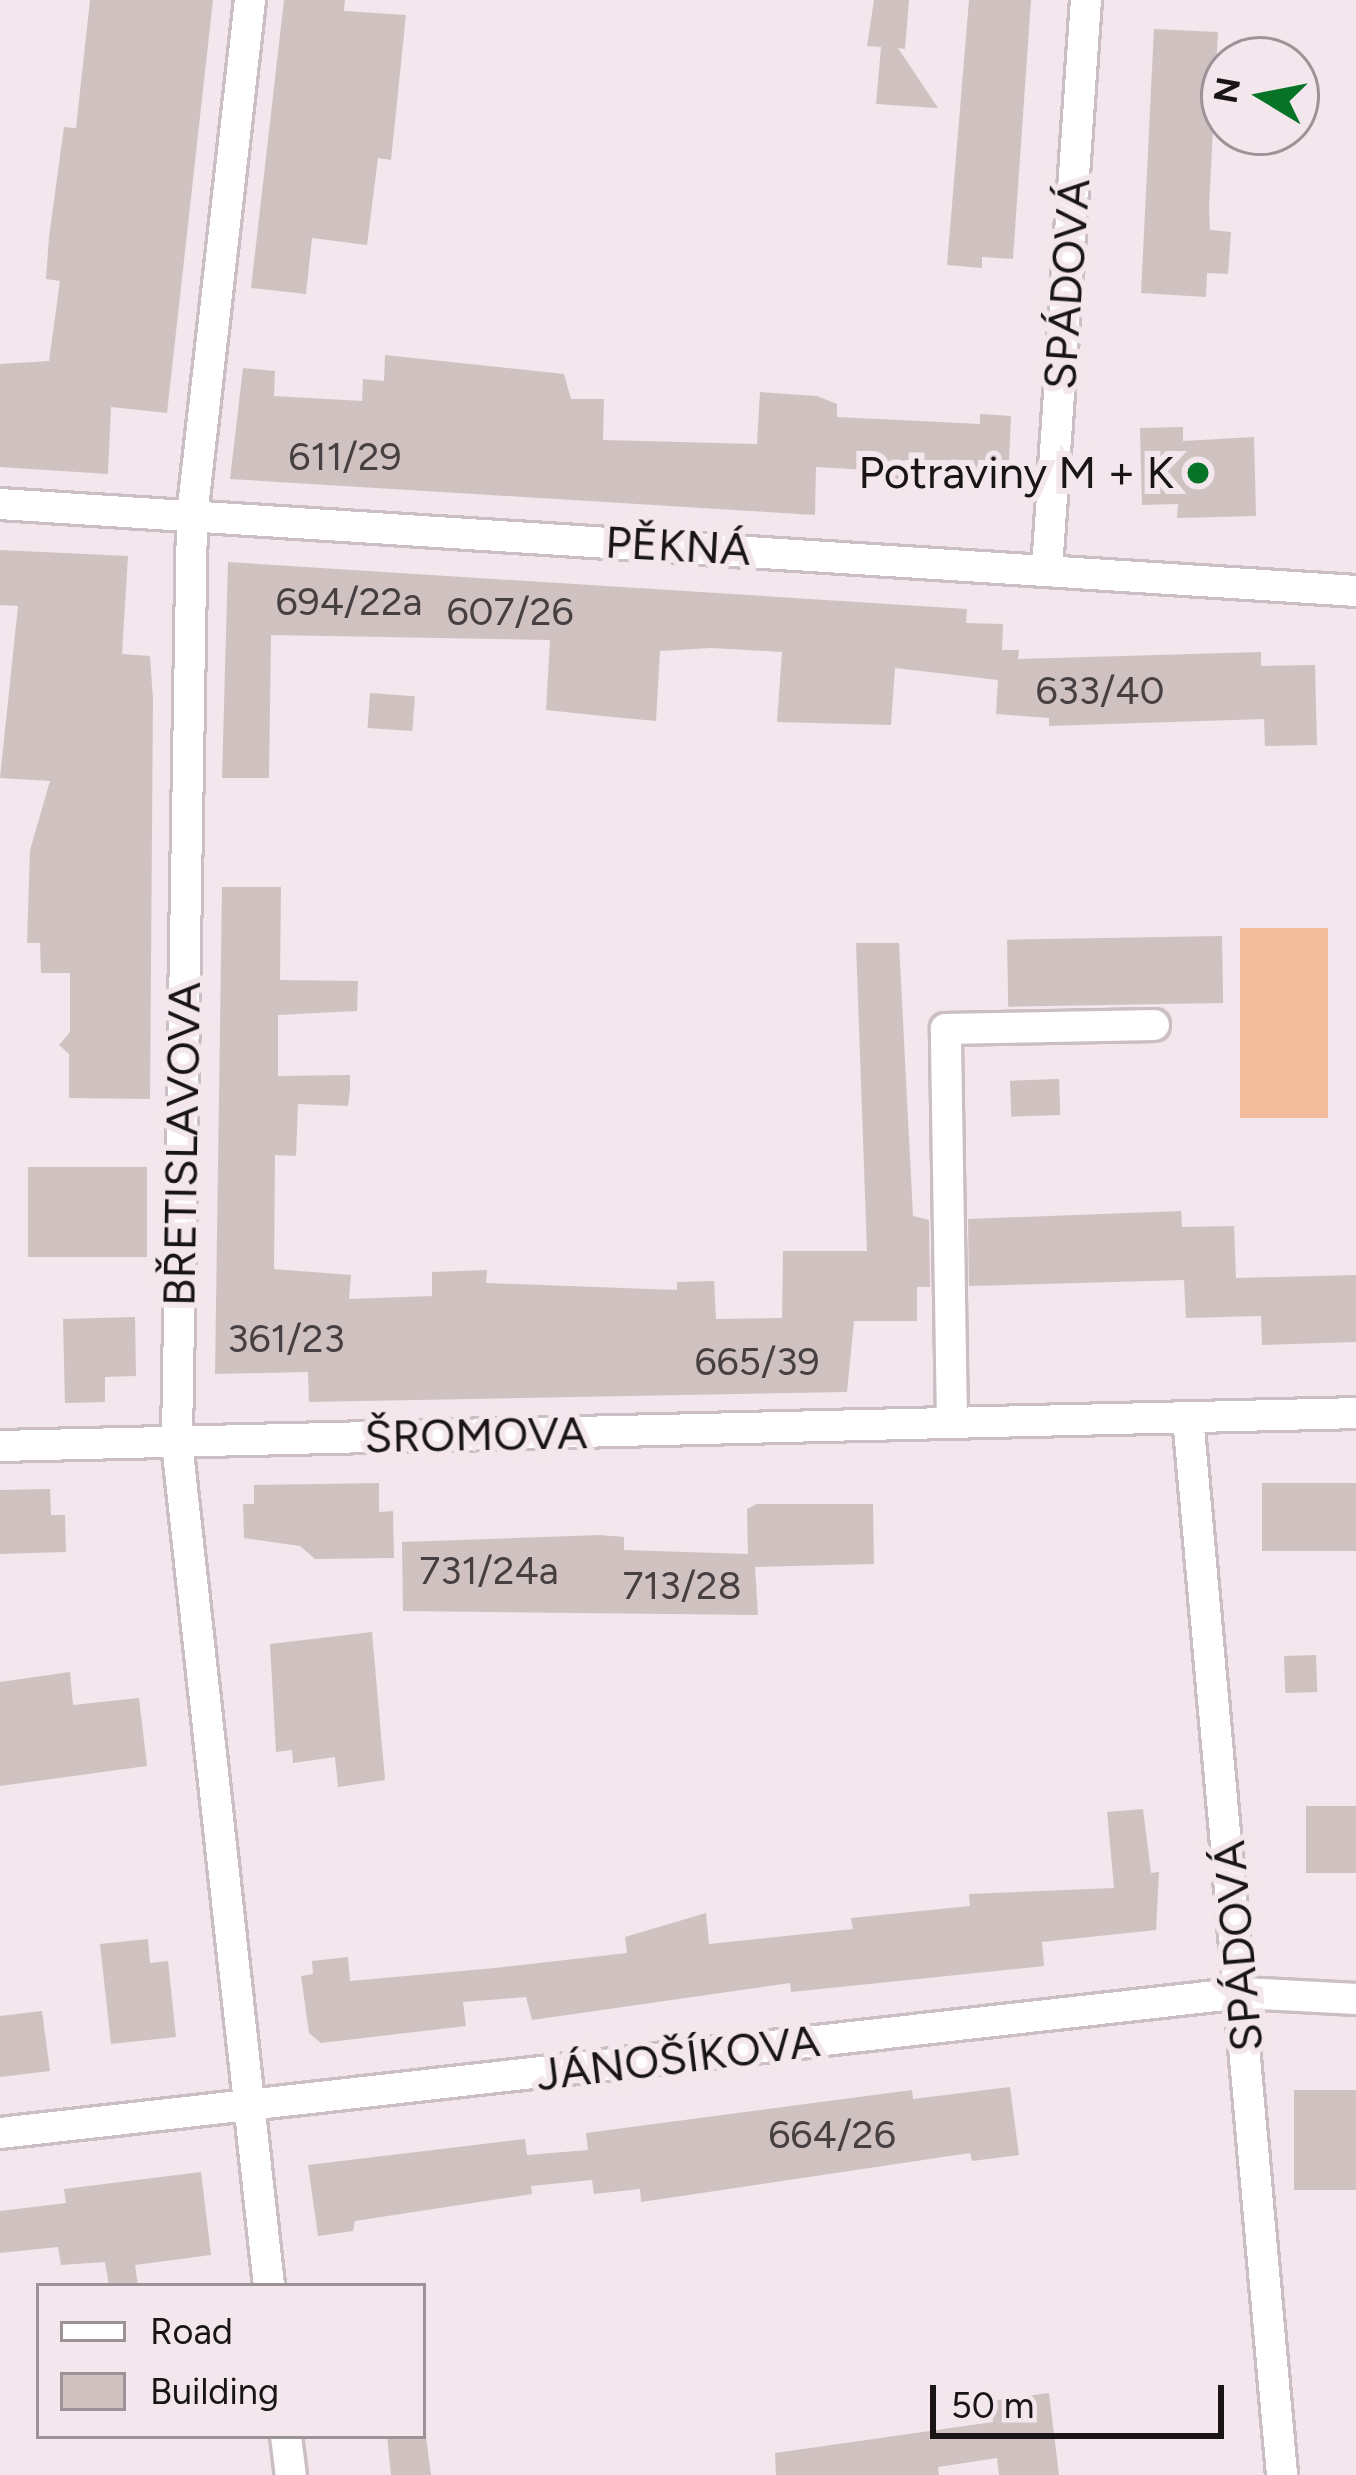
<!DOCTYPE html>
<html>
<head>
<meta charset="utf-8">
<style>
	body { margin:0 }
	#map { position:relative; width:1356px; height:2475px; overflow:hidden; background:#f3e6ec; font-family:Figtree,sans-serif }
	div>[style] { position:absolute }
	.green>* { inset:0; background:#f3bd9d; transform-origin:0 0 }
	.building>* { inset:0; background:#d1c2c2; transform-origin:0 0 }
	.roads { filter:drop-shadow(3px 0 #cbbec4) drop-shadow(-3px 0 #cbbec4) drop-shadow(0 3px #cbbec4) drop-shadow(0 -3px #cbbec4) }
	.street>* { height:30px; margin:-15px; padding:0 15px; transform-origin:15px; border-radius:15px; background:#fff }
	.dots>* { width:33px; height:33px; translate:-50% -50%; box-sizing:border-box; border:6px solid #f3e6ec; border-radius:50% }
	span { translate:-50% -50%; white-space:nowrap; text-align:center; line-height:1.15; -webkit-text-stroke:12px #f3e6ec; paint-order:stroke }
	.number-label { font-size:39px; color:#474042 }
	.number-label span { -webkit-text-stroke-width:0 }
	.street-label { font-size:45px; color:#191517 }
	.poi-label { font-size:45px; color:#191517 }
	.right { translate:-100% -50%; text-align:right }
	.legend { position:absolute; left:36px; top:2283px; width:390px; height:156px; box-sizing:border-box; background:#f3e6ec; border:3px solid #9c9297; margin:0; padding:15px 21px; list-style:none; font-size:36px; color:#191517 }
	.legend li { display:flex; align-items:center; gap:24px; height:60px }
	.legend b { width:60px; border:3px solid #9c9297 }
	.north { position:absolute; left:1200px; top:36px; width:120px; height:120px; box-sizing:border-box; background:#f3e6ec; border:3px solid #9c9297; border-radius:50%; rotate:280deg; font-size:33px; font-weight:700; line-height:48px; text-align:center; color:#191517 }
	.north::after { content:''; display:block; margin:auto; width:42px; height:54px; background:#067326; clip-path:polygon(50% 0,100% 100%,50% 72%,0 100%) }
	.scale { position:absolute; left:930px; top:2385px; width:294px; height:54px; box-sizing:border-box; border:6px solid #191517; border-top:0; padding-left:15px; font-size:36px; line-height:42px; white-space:nowrap; color:#191517; -webkit-text-stroke:9px #f3e6ec; paint-order:stroke }
</style>
</head>
<body>
<div id="map">
	<div class="green">
		<i style="left:1240px;top:928px;width:88px;height:190px"></i>
	</div>
	<div class="building">
		<i style="clip-path:polygon(90px 0,213px 0,167px 413px,111px 407px,108px 474px,0 467px,0 364px,49px 361px,60px 281px,46px 279px,49px 237px,64px 127px,76px 128px)"></i>
		<i style="clip-path:polygon(284px 0,345px 0,344px 11px,406px 15px,391px 160px,378px 158px,367px 245px,312px 238px,306px 294px,251px 288px)"></i>
		<i style="clip-path:polygon(874px 0,909px 0,905px 49px,898px 48px,938px 108px,876px 104px,881px 47px,867px 46px)"></i>
		<i style="clip-path:polygon(969px 0,1031px 0,1013px 259px,982px 257px,982px 268px,947px 265px)"></i>
		<i style="clip-path:polygon(1154px 29px,1218px 32px,1209px 207px,1210px 230px,1231px 232px,1228px 274px,1207px 273px,1206px 297px,1141px 293px)"></i>
		<i style="clip-path:polygon(385px 355px,564px 374px,571px 399px,604px 399px,603px 440px,757px 444px,760px 392px,817px 396px,837px 404px,837px 417px,980px 424px,980px 414px,1011px 416px,1009px 462px,978px 460px,977px 489px,883px 485px,884px 471px,816px 467px,815px 515px,230px 479px,243px 368px,275px 371px,274px 396px,362px 401px,363px 379px,384px 381px)"></i>
		<i style="clip-path:polygon(1183px 427px,1183px 441px,1254px 437px,1256px 516px,1177px 518px,1178px 504px,1142px 505px,1140px 428px)"></i>
		<i style="clip-path:polygon(0 550px,128px 556px,122px 654px,150px 656px,153px 699px,150px 1099px,69px 1098px,69px 1054px,59px 1045px,70px 1032px,70px 973px,41px 973px,40px 943px,27px 943px,30px 850px,50px 781px,0 778px,18px 606px,0 605px)"></i>
		<i style="clip-path:polygon(228px 562px,967px 609px,966px 623px,1003px 624px,1002px 650px,1019px 650px,1018px 659px,1261px 652px,1261px 666px,1315px 665px,1317px 745px,1265px 746px,1264px 719px,1049px 726px,1049px 718px,996px 714px,998px 680px,895px 668px,891px 725px,777px 722px,782px 652px,711px 648px,660px 651px,656px 721px,612px 717px,546px 710px,550px 640px,271px 635px,269px 778px,222px 778px)"></i>
		<i style="left:370px;top:693px;width:45px;height:35px;rotate:4deg"></i>
		<i style="clip-path:polygon(222px 887px,281px 887px,280px 980px,358px 981px,357px 1011px,278px 1015px,278px 1076px,350px 1075px,350px 1091px,348px 1106px,298px 1104px,296px 1156px,275px 1155px,274px 1269px,351px 1275px,349px 1299px,432px 1296px,432px 1272px,487px 1270px,486px 1283px,677px 1290px,677px 1282px,714px 1281px,716px 1319px,782px 1318px,783px 1251px,867px 1251px,856px 943px,899px 943px,913px 1216px,929px 1220px,930px 1287px,917px 1287px,917px 1321px,854px 1321px,847px 1392px,309px 1402px,308px 1372px,215px 1374px)"></i>
		<i style="left:1222px;top:936px;width:67px;height:215px;rotate:89deg"></i>
		<i style="left:1059px;top:1079px;width:36px;height:49px;rotate:88deg"></i>
		<i style="left:28px;top:1167px;width:119px;height:90px"></i>
		<i style="clip-path:polygon(1181px 1211px,1182px 1227px,1234px 1226px,1236px 1278px,1356px 1275px,1356px 1342px,1262px 1345px,1261px 1316px,1186px 1318px,1184px 1280px,969px 1286px,968px 1219px)"></i>
		<i style="clip-path:polygon(135px 1317px,136px 1376px,105px 1377px,105px 1402px,65px 1403px,63px 1319px)"></i>
		<i style="clip-path:polygon(379px 1483px,379px 1512px,393px 1511px,394px 1558px,315px 1559px,300px 1546px,244px 1538px,243px 1504px,254px 1504px,254px 1485px)"></i>
		<i style="left:1356px;top:1483px;width:68px;height:94px;rotate:90deg"></i>
		<i style="clip-path:polygon(50px 1489px,51px 1515px,65px 1515px,66px 1552px,0 1554px,0 1490px)"></i>
		<i style="clip-path:polygon(757px 1504px,873px 1504px,874px 1564px,755px 1567px,758px 1615px,403px 1611px,402px 1542px,600px 1535px,624px 1537px,624px 1550px,748px 1554px,747px 1509px)"></i>
		<i style="clip-path:polygon(372px 1632px,385px 1780px,338px 1787px,335px 1757px,293px 1763px,292px 1750px,276px 1752px,270px 1644px)"></i>
		<i style="left:1316px;top:1655px;width:37px;height:32px;rotate:88deg"></i>
		<i style="clip-path:polygon(70px 1672px,73px 1705px,139px 1698px,147px 1766px,0 1786px,0 1682px)"></i>
		<i style="left:1356px;top:1806px;width:67px;height:50px;rotate:90deg"></i>
		<i style="clip-path:polygon(1143px 1809px,1151px 1873px,1159px 1872px,1156px 1930px,1042px 1942px,1044px 1966px,791px 1992px,790px 1983px,532px 2020px,526px 1997px,463px 2002px,466px 2026px,321px 2043px,309px 2033px,301px 1976px,313px 1974px,312px 1961px,348px 1957px,350px 1981px,495px 1968px,627px 1953px,625px 1937px,706px 1913px,709px 1944px,853px 1929px,851px 1918px,970px 1906px,969px 1894px,1114px 1888px,1107px 1812px)"></i>
		<i style="clip-path:polygon(148px 1939px,150px 1963px,168px 1961px,176px 2037px,111px 2044px,100px 1944px)"></i>
		<i style="clip-path:polygon(42px 2011px,50px 2071px,0 2077px,0 2016px)"></i>
		<i style="clip-path:polygon(1010px 2087px,1019px 2155px,972px 2161px,970px 2153px,641px 2202px,640px 2189px,594px 2194px,592px 2180px,531px 2186px,532px 2194px,355px 2221px,353px 2231px,318px 2236px,308px 2165px,525px 2139px,527px 2155px,588px 2150px,586px 2133px,912px 2090px,913px 2099px)"></i>
		<i style="left:1356px;top:2090px;width:100px;height:62px;rotate:90deg"></i>
		<i style="clip-path:polygon(201px 2172px,211px 2255px,135px 2265px,138px 2286px,109px 2286px,105px 2262px,61px 2265px,58px 2247px,0 2253px,0 2211px,66px 2203px,64px 2189px)"></i>
		<i style="clip-path:polygon(1049px 2393px,1059px 2475px,999px 2475px,997px 2458px,938px 2467px,939px 2475px,776px 2475px,775px 2453px,993px 2422px,990px 2401px)"></i>
		<i style="clip-path:polygon(387px 2436px,426px 2436px,431px 2475px,391px 2475px)"></i>
	</div>
	<div class="roads">
		<div class="street">
			<i style="left:250px;top:0;width:519px;rotate:96.41deg"></i>
			<i style="left:192px;top:516px;width:927px;rotate:90.93deg"></i>
			<i style="left:177px;top:1443px;width:848px;rotate:83.77deg"></i>
			<i style="left:0;top:504px;width:1359px;rotate:3.67deg"></i>
			<i style="left:1047px;top:569px;width:570px;rotate:-86.08deg"></i>
			<i style="left:1188px;top:1417px;width:1062px;rotate:84.92deg"></i>
			<i style="left:952px;top:1423px;width:394px;rotate:-90.9deg"></i>
			<i style="left:946px;top:1029px;width:208px;rotate:-1.1deg"></i>
			<i style="left:0;top:1446px;width:1356px;rotate:-1.39deg"></i>
			<i style="left:0;top:2133px;width:1251px;rotate:-6.43deg"></i>
			<i style="left:1243px;top:1993px;width:113px;rotate:3deg"></i>
			<i style="left:286px;top:2436px;width:39px;rotate:83deg"></i>
		</div>
	</div>
	<div class="dots">
		<i style="left:1198px;top:473px;background:#067326"></i>
	</div>
	<div class="number-label">
		<span style="left:345px;top:457px">611/29</span>
		<span style="left:349px;top:602px">694/22a</span>
		<span style="left:510px;top:612px">607/26</span>
		<span style="left:1100px;top:691px">633/40</span>
		<span style="left:286px;top:1339px">361/23</span>
		<span style="left:757px;top:1362px">665/39</span>
		<span style="left:489px;top:1571px">731/24a</span>
		<span style="left:682px;top:1586px">713/28</span>
		<span style="left:832px;top:2135px">664/26</span>
	</div>
	<div class="street-label">
		<span style="left:1067px;top:284px;rotate:-86deg">SPÁDOVÁ</span>
		<span style="left:678px;top:546px;rotate:3deg">PĚKNÁ</span>
		<span style="left:182px;top:1144px;rotate:-89deg">BŘETISLAVOVA</span>
		<span style="left:476px;top:1435px;rotate:-1deg">ŠROMOVA</span>
		<span style="left:1238px;top:1946px;rotate:-95deg">SPÁDOVÁ</span>
		<span style="left:678px;top:2058px;rotate:-7deg">JÁNOŠÍKOVA</span>
	</div>
	<div class="poi-label">
		<span class="right" style="left:1174px;top:473px">Potraviny M + K</span>
	</div>
	<ul class="legend">
	<li><b style="height:15px;background:#fff"></b>Road</li>
	<li><b style="height:33px;background:#d1c2c2"></b>Building</li>
	</ul>
	<div class="north">N</div>
	<div class="scale">50 m</div>
</div>
</body>
</html>
